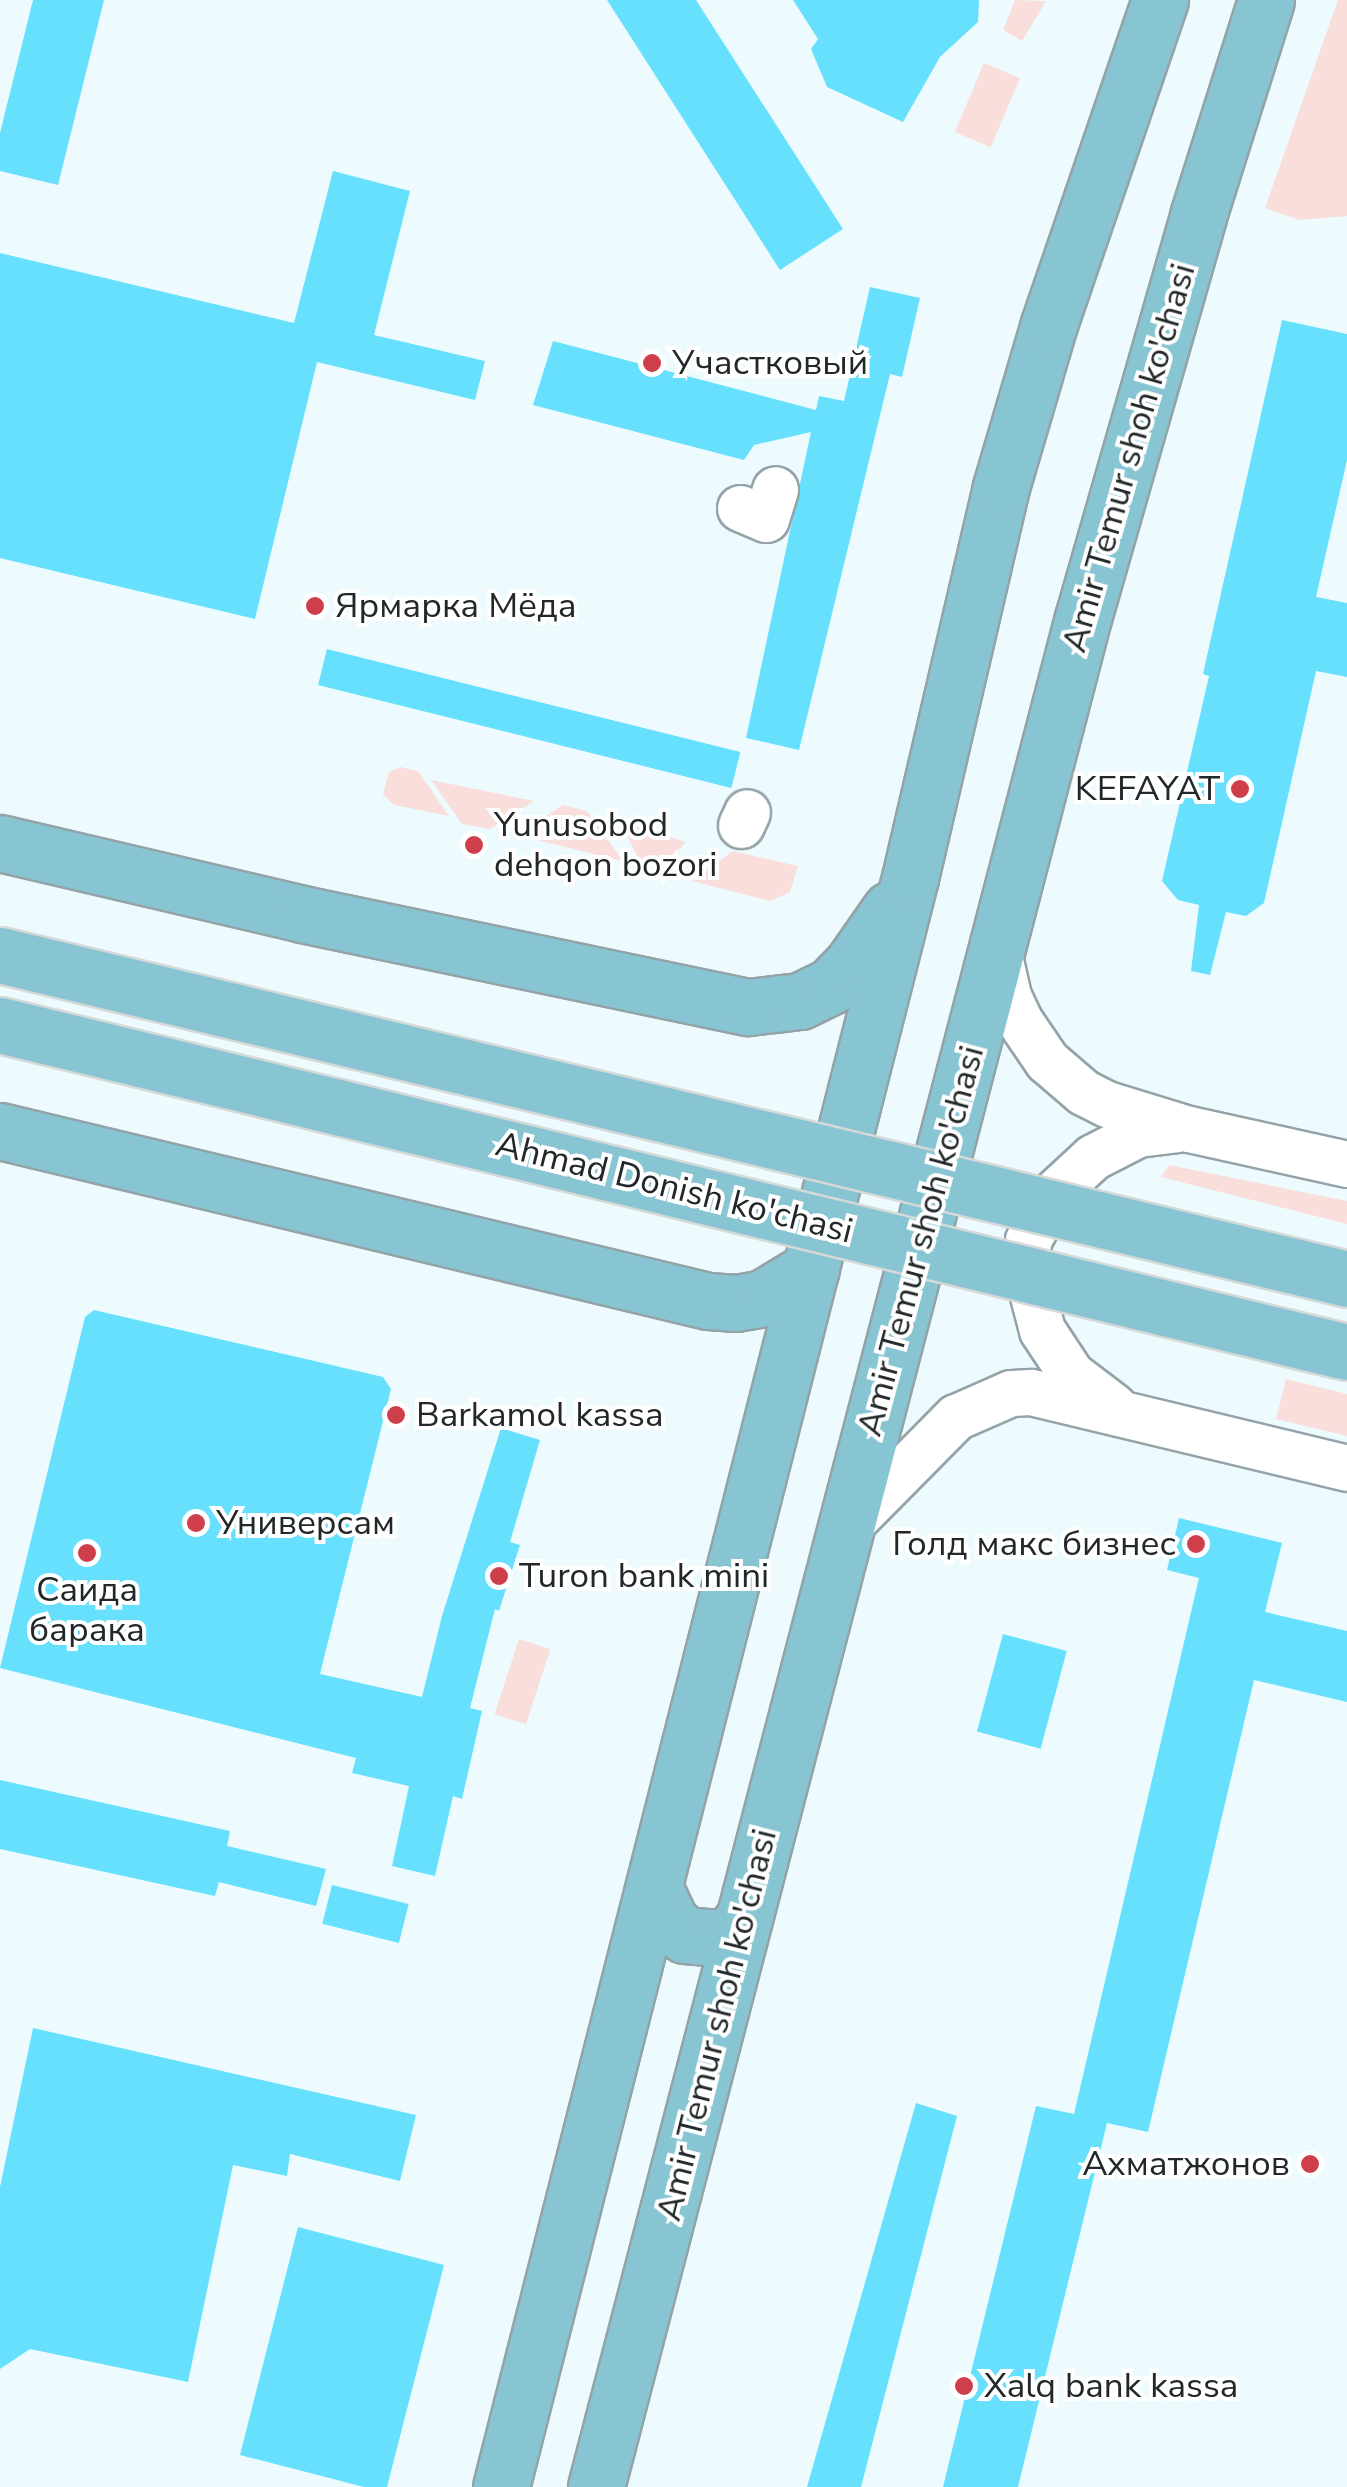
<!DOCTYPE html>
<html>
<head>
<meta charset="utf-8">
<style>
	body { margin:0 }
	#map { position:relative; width:1347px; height:2487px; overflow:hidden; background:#edfbfe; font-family:"Nunito Sans",sans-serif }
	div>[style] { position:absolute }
	.green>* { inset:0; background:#f9dedc; transform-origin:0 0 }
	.building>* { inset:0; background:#66e0fd; transform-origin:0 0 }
	.roads { filter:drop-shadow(2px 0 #93a3a7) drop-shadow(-2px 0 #93a3a7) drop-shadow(0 2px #93a3a7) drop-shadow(0 -2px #93a3a7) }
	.minor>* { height:45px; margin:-22.5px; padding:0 22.5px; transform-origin:22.5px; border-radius:22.5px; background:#fff }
	.major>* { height:55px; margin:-27.5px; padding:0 27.5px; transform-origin:27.5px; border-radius:27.5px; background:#88c5d3 }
	.bridges { filter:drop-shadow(2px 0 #d7d8d8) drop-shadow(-2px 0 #d7d8d8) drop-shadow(0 2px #d7d8d8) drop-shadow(0 -2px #d7d8d8) }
	.major-bridge>* { height:55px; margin:-27.5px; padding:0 27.5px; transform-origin:27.5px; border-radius:27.5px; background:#88c5d3 }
	.dots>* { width:28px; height:28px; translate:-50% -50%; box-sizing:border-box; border:5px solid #fff; border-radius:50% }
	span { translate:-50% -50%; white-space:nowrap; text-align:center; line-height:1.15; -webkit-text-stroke:8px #fff; paint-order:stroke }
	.poi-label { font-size:35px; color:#222829 }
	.left { translate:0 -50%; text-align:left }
	.right { translate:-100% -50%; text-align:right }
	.street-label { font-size:35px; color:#222829 }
</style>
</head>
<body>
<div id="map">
	<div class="green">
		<i style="clip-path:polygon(1015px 0,1046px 1px,1022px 41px,1003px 30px)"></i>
		<i style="clip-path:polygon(1338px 0,1347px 0,1347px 216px,1299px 220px,1265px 208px)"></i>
		<i style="left:984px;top:63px;width:39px;height:75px;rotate:23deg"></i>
		<i style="clip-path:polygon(401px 767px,419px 772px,449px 816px,394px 805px,383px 794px,389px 772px)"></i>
		<i style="clip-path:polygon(431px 780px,534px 801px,490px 829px,462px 824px)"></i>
		<i style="clip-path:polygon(563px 805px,587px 811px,623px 861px,516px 835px)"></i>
		<i style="clip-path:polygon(621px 822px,686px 842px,666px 864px,638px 858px)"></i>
		<i style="clip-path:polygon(733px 851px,798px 866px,790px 892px,770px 901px,692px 881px)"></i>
		<i style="clip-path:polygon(1169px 1165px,1347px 1201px,1347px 1224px,1161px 1177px)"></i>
		<i style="clip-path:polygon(1286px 1379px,1347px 1394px,1347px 1436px,1276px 1419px)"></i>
		<i style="left:519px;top:1639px;width:33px;height:79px;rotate:18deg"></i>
	</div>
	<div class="building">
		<i style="clip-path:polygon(33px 0,104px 0,58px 185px,0 171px,0 133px)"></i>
		<i style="clip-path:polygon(607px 0,696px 0,843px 229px,780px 270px)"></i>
		<i style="clip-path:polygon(793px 0,979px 0,978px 22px,940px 57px,903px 122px,827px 87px,811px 49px,818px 39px)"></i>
		<i style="clip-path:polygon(333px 171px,410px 191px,374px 335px,485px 361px,475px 400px,317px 362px,255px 619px,0 558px,0 253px,294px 323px)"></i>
		<i style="clip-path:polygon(870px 287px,920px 298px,902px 377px,890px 374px,799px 750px,746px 738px,811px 432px,754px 445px,744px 460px,533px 405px,553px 341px,816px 410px,819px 396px,844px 401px)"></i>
		<i style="clip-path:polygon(1282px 320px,1347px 334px,1347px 460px,1316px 597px,1347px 603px,1347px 677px,1316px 671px,1264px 903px,1246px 916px,1226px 912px,1210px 975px,1191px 971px,1199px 905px,1178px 900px,1162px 881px,1209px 676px,1203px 674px)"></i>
		<i style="left:327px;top:649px;width:426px;height:37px;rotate:14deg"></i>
		<i style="clip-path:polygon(94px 1310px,383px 1377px,391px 1389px,320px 1674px,422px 1697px,442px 1616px,501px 1428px,540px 1440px,510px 1542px,520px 1545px,499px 1611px,495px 1609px,470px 1708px,482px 1711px,462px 1799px,453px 1796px,435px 1876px,392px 1866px,409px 1786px,352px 1773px,356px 1758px,0 1668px,85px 1317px)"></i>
		<i style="clip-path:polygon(1179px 1518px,1282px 1543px,1265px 1612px,1347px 1631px,1347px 1702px,1254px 1680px,1148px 2132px,1107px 2123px,1018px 2487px,943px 2487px,1036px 2106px,1074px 2114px,1199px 1578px,1167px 1570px)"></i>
		<i style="left:1003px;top:1634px;width:66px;height:101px;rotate:15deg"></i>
		<i style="clip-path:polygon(0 1780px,230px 1831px,227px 1846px,326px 1869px,316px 1906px,219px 1882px,215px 1896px,0 1849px)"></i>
		<i style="left:332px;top:1885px;width:79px;height:40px;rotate:14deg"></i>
		<i style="clip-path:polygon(33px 2028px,416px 2115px,400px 2181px,290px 2154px,287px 2176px,233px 2165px,188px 2382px,30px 2349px,0 2369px,0 2187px)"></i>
		<i style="clip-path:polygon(916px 2103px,957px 2116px,861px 2487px,807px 2487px)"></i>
		<i style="clip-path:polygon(298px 2227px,444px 2265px,387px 2487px,364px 2487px,240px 2455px)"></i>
	</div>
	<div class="roads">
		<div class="minor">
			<i style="left:740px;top:508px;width:28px;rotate:23deg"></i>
			<i style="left:766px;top:519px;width:31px;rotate:-73deg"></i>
			<i style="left:741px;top:825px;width:14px;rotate:-65deg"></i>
			<i style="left:997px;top:947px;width:50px;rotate:77.3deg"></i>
			<i style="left:1008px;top:996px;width:26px;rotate:65deg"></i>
			<i style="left:1019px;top:1020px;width:50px;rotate:55.7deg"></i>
			<i style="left:1047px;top:1061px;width:48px;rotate:40.7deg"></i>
			<i style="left:1083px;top:1092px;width:27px;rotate:27deg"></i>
			<i style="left:1107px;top:1104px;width:86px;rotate:17deg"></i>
			<i style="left:1189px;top:1129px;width:162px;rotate:12.5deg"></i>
			<i style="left:1113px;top:1406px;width:53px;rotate:-142.7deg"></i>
			<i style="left:1071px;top:1374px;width:53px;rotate:-123.4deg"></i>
			<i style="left:1042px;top:1330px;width:63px;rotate:-104.7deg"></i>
			<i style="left:1026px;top:1269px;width:29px;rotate:-86deg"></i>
			<i style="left:1028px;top:1240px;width:54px;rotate:-61deg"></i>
			<i style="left:1054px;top:1193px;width:53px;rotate:-42.7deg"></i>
			<i style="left:1093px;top:1157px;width:51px;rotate:-27.1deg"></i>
			<i style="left:1138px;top:1134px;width:39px;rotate:-7deg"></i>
			<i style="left:845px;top:1529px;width:158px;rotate:-45.3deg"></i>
			<i style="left:956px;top:1417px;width:60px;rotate:-23.6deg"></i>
			<i style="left:1011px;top:1393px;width:20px;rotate:-3deg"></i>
			<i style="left:1031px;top:1392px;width:325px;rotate:13.5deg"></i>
		</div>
		<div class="major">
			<i style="left:0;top:843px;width:310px;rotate:13.2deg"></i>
			<i style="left:302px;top:914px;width:456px;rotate:11.8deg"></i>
			<i style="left:748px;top:1007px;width:52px;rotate:-6.6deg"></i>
			<i style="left:800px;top:1001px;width:34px;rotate:-26deg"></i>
			<i style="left:831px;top:986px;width:32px;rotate:-46deg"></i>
			<i style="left:853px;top:963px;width:65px;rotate:-55.1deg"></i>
			<i style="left:0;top:1131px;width:728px;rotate:13.5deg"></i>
			<i style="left:708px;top:1301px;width:28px;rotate:4deg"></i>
			<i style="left:736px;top:1303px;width:27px;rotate:-10deg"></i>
			<i style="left:763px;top:1298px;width:56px;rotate:-31.1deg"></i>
			<i style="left:654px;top:1887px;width:38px;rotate:65deg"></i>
			<i style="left:670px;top:1922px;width:20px;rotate:41deg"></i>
			<i style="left:685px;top:1935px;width:35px;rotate:5deg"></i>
			<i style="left:720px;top:1938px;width:17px;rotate:-28deg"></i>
			<i style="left:735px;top:1930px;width:15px;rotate:-53deg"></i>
			<i style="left:501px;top:2487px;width:1660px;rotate:-75.74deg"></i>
			<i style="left:910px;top:878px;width:401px;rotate:-76.9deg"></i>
			<i style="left:1001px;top:487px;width:167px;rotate:-73.6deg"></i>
			<i style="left:1048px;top:327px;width:346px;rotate:-71.1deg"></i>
			<i style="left:596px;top:2487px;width:1931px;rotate:-75.4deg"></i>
			<i style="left:1083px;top:618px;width:418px;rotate:-74deg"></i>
			<i style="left:1198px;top:216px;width:226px;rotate:-72.5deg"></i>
		</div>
	</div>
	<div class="bridges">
		<div class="major-bridge">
			<i style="left:0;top:955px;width:1385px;rotate:13.52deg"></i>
			<i style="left:0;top:1025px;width:1386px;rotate:13.65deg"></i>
		</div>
	</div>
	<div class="dots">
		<i style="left:652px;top:363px;background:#cf3f4b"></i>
		<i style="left:315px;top:606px;background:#cf3f4b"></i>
		<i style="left:1240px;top:789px;background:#cf3f4b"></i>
		<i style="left:474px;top:845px;background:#cf3f4b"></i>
		<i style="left:396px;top:1415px;background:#cf3f4b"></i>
		<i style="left:196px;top:1523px;background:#cf3f4b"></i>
		<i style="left:1196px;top:1544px;background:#cf3f4b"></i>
		<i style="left:87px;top:1553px;background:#cf3f4b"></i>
		<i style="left:499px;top:1576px;background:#cf3f4b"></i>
		<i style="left:1310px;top:2164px;background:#cf3f4b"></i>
		<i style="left:964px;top:2386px;background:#cf3f4b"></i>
	</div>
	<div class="poi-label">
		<span class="left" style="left:672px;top:363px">Участковый</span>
		<span class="left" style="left:335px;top:606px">Ярмарка Мёда</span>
		<span class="right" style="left:1220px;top:789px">KEFAYAT</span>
		<span class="left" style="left:494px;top:845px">Yunusobod<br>dehqon bozori</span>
		<span class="left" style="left:416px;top:1415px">Barkamol kassa</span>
		<span class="left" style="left:216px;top:1523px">Универсам</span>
		<span class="right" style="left:1176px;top:1544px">Голд макс бизнес</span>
		<span class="left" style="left:519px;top:1576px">Turon bank mini</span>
		<span style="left:87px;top:1610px">Саида<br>барака</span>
		<span class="right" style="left:1290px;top:2164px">Ахматжонов</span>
		<span class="left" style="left:984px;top:2386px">Xalq bank kassa</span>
	</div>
	<div class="street-label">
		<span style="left:1129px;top:458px;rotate:-74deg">Amir Temur shoh ko'chasi</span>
		<span style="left:674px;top:1188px;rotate:14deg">Ahmad Donish ko'chasi</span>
		<span style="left:921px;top:1241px;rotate:-75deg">Amir Temur shoh ko'chasi</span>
		<span style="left:717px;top:2025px;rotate:-76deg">Amir Temur shoh ko'chasi</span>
	</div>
</div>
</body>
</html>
